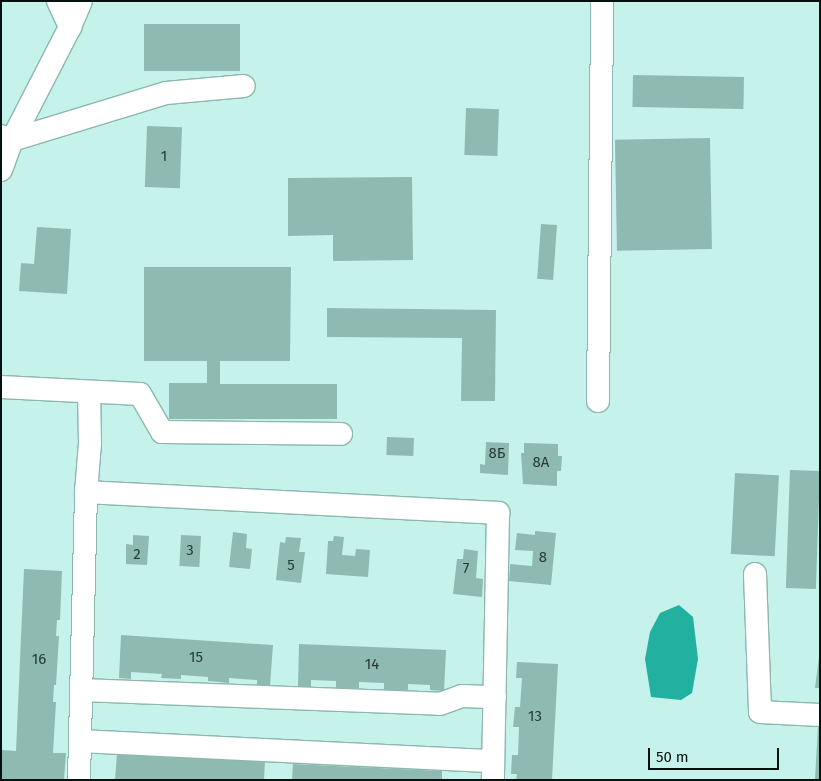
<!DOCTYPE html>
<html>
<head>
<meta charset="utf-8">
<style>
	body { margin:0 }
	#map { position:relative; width:821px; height:781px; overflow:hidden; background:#c5f2ea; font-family:"Fira Sans",sans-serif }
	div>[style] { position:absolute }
	.water>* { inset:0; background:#22b0a0 }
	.building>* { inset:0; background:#8fbab2; transform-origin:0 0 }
	.roads { filter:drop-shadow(1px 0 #8cb7af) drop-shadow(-1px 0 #8cb7af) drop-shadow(0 1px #8cb7af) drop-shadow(0 -1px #8cb7af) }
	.minor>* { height:22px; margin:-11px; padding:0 11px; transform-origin:11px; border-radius:11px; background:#fff }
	span { translate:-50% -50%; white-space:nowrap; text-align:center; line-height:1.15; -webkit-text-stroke:4px #c5f2ea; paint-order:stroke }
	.number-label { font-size:15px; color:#263b38 }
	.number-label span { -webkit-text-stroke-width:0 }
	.frame { position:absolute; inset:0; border:2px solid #03110f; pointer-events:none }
	.scale { position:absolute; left:648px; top:748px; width:131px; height:22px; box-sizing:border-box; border:2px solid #03110f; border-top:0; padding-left:6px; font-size:15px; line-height:18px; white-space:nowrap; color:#03110f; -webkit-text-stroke:4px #c5f2ea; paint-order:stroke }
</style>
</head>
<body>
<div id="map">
	<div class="water">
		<i style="clip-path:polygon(679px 605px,693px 617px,698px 659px,692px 693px,681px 700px,651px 697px,645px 659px,650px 632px,660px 613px)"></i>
	</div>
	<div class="building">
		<i style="left:144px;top:24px;width:96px;height:47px"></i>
		<i style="left:633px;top:75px;width:111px;height:32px;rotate:1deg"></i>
		<i style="left:466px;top:108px;width:33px;height:47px;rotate:2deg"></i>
		<i style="left:147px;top:126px;width:35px;height:61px;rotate:2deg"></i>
		<i style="left:710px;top:138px;width:111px;height:95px;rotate:89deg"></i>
		<i style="clip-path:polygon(412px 177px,413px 260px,333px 261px,333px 235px,288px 236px,288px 178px)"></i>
		<i style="left:541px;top:224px;width:16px;height:55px;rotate:4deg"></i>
		<i style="clip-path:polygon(37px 227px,71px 229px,67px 294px,19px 291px,21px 263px,34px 264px)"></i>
		<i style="clip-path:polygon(144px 267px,291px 267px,290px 361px,220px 361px,220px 384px,337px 384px,337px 419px,169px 419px,169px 383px,207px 383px,207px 361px,144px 361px)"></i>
		<i style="clip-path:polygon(327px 308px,496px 310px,495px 401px,461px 401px,462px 338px,327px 337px)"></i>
		<i style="left:387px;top:437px;width:27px;height:18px;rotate:2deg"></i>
		<i style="clip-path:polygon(486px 442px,509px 443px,508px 475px,480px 473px,480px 464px,485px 465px)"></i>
		<i style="clip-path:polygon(524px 443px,558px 444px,558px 456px,562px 456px,561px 471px,557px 471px,557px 486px,523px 484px,521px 453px,524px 453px)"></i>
		<i style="left:790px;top:470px;width:30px;height:118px;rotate:2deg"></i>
		<i style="left:735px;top:473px;width:44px;height:81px;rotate:3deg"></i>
		<i style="clip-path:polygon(535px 531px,556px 533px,551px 585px,509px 581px,510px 564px,532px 566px,533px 551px,515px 550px,517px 533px,535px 535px)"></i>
		<i style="clip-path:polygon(233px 532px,247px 534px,246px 548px,252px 549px,250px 569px,229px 567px)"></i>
		<i style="clip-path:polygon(133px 535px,149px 536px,147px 565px,126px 564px,126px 544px,133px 545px)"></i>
		<i style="left:181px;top:535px;width:20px;height:31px;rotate:3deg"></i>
		<i style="clip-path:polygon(334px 536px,344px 537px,342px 555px,355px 556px,356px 549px,370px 550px,368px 577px,326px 574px,328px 541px,333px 541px)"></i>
		<i style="clip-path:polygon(286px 537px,301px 538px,299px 552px,305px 552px,301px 583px,276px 580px,280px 542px,285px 543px)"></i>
		<i style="clip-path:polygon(464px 549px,478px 551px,476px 578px,483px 579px,482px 597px,453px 594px,457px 559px,463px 559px)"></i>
		<i style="clip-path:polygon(24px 569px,62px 571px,60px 620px,57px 620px,56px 636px,59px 636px,56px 685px,54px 685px,53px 702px,56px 702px,53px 753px,66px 753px,64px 780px,1px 780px,2px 750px,16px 751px)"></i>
		<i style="clip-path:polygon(121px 635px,273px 645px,270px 686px,257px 685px,257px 680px,229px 678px,229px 683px,208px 681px,208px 677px,181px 675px,181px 679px,161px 678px,162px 674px,131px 672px,131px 679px,119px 678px)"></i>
		<i style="clip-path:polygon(299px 644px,446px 650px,444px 691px,430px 690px,430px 685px,408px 684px,408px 691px,384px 690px,384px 683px,359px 682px,359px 688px,336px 688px,336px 681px,311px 680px,311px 687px,298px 687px)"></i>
		<i style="clip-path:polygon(819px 657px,820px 657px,820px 688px,815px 688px)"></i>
		<i style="clip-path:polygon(517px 662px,558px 664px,552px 780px,516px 780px,517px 774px,511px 774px,512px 755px,518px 755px,519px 727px,513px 727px,515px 707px,520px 707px,522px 678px,516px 678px)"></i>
		<i style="clip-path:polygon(818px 726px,820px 726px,820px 780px,815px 780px)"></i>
		<i style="clip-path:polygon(117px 753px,265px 760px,264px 780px,115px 780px)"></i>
		<i style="clip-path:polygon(293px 764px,442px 771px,442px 780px,292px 780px)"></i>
	</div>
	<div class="roads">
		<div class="minor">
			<i style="left:58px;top:1px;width:29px;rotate:65deg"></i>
			<i style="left:1px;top:136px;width:12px;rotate:20deg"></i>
			<i style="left:12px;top:140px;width:161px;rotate:-17deg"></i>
			<i style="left:166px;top:93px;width:78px;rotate:-5.1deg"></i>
			<i style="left:1px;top:170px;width:32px;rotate:-70deg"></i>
			<i style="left:12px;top:140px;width:127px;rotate:-62.8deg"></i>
			<i style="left:70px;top:27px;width:28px;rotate:-67deg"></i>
			<i style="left:1px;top:387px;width:139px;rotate:2.9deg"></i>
			<i style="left:140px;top:394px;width:44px;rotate:59.9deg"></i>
			<i style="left:162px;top:432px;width:179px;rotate:0.6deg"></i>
			<i style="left:598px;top:401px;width:400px;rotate:-89.4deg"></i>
			<i style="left:86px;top:492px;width:49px;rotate:-85.3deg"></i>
			<i style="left:90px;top:443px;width:50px;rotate:-91.1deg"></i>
			<i style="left:755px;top:574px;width:138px;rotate:87.9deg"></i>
			<i style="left:760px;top:712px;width:60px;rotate:2.9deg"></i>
			<i style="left:81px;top:690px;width:359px;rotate:2.2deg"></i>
			<i style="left:440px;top:704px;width:23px;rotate:-20deg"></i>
			<i style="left:462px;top:696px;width:33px;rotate:2deg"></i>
			<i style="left:80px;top:741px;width:413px;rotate:2.8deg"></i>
			<i style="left:79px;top:780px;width:288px;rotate:-88.6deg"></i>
			<i style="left:86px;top:492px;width:413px;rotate:2.9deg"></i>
			<i style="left:498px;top:513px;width:267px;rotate:91.1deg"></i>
		</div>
	</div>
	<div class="number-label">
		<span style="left:164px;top:157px">1</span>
		<span style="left:497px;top:454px">8Б</span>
		<span style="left:541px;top:463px">8А</span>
		<span style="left:190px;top:551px">3</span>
		<span style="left:137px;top:555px">2</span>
		<span style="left:543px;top:558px">8</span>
		<span style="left:291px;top:566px">5</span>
		<span style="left:466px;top:569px">7</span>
		<span style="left:196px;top:658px">15</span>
		<span style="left:39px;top:660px">16</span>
		<span style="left:372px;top:665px">14</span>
		<span style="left:535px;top:717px">13</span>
	</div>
	<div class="frame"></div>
	<div class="scale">50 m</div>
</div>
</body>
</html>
